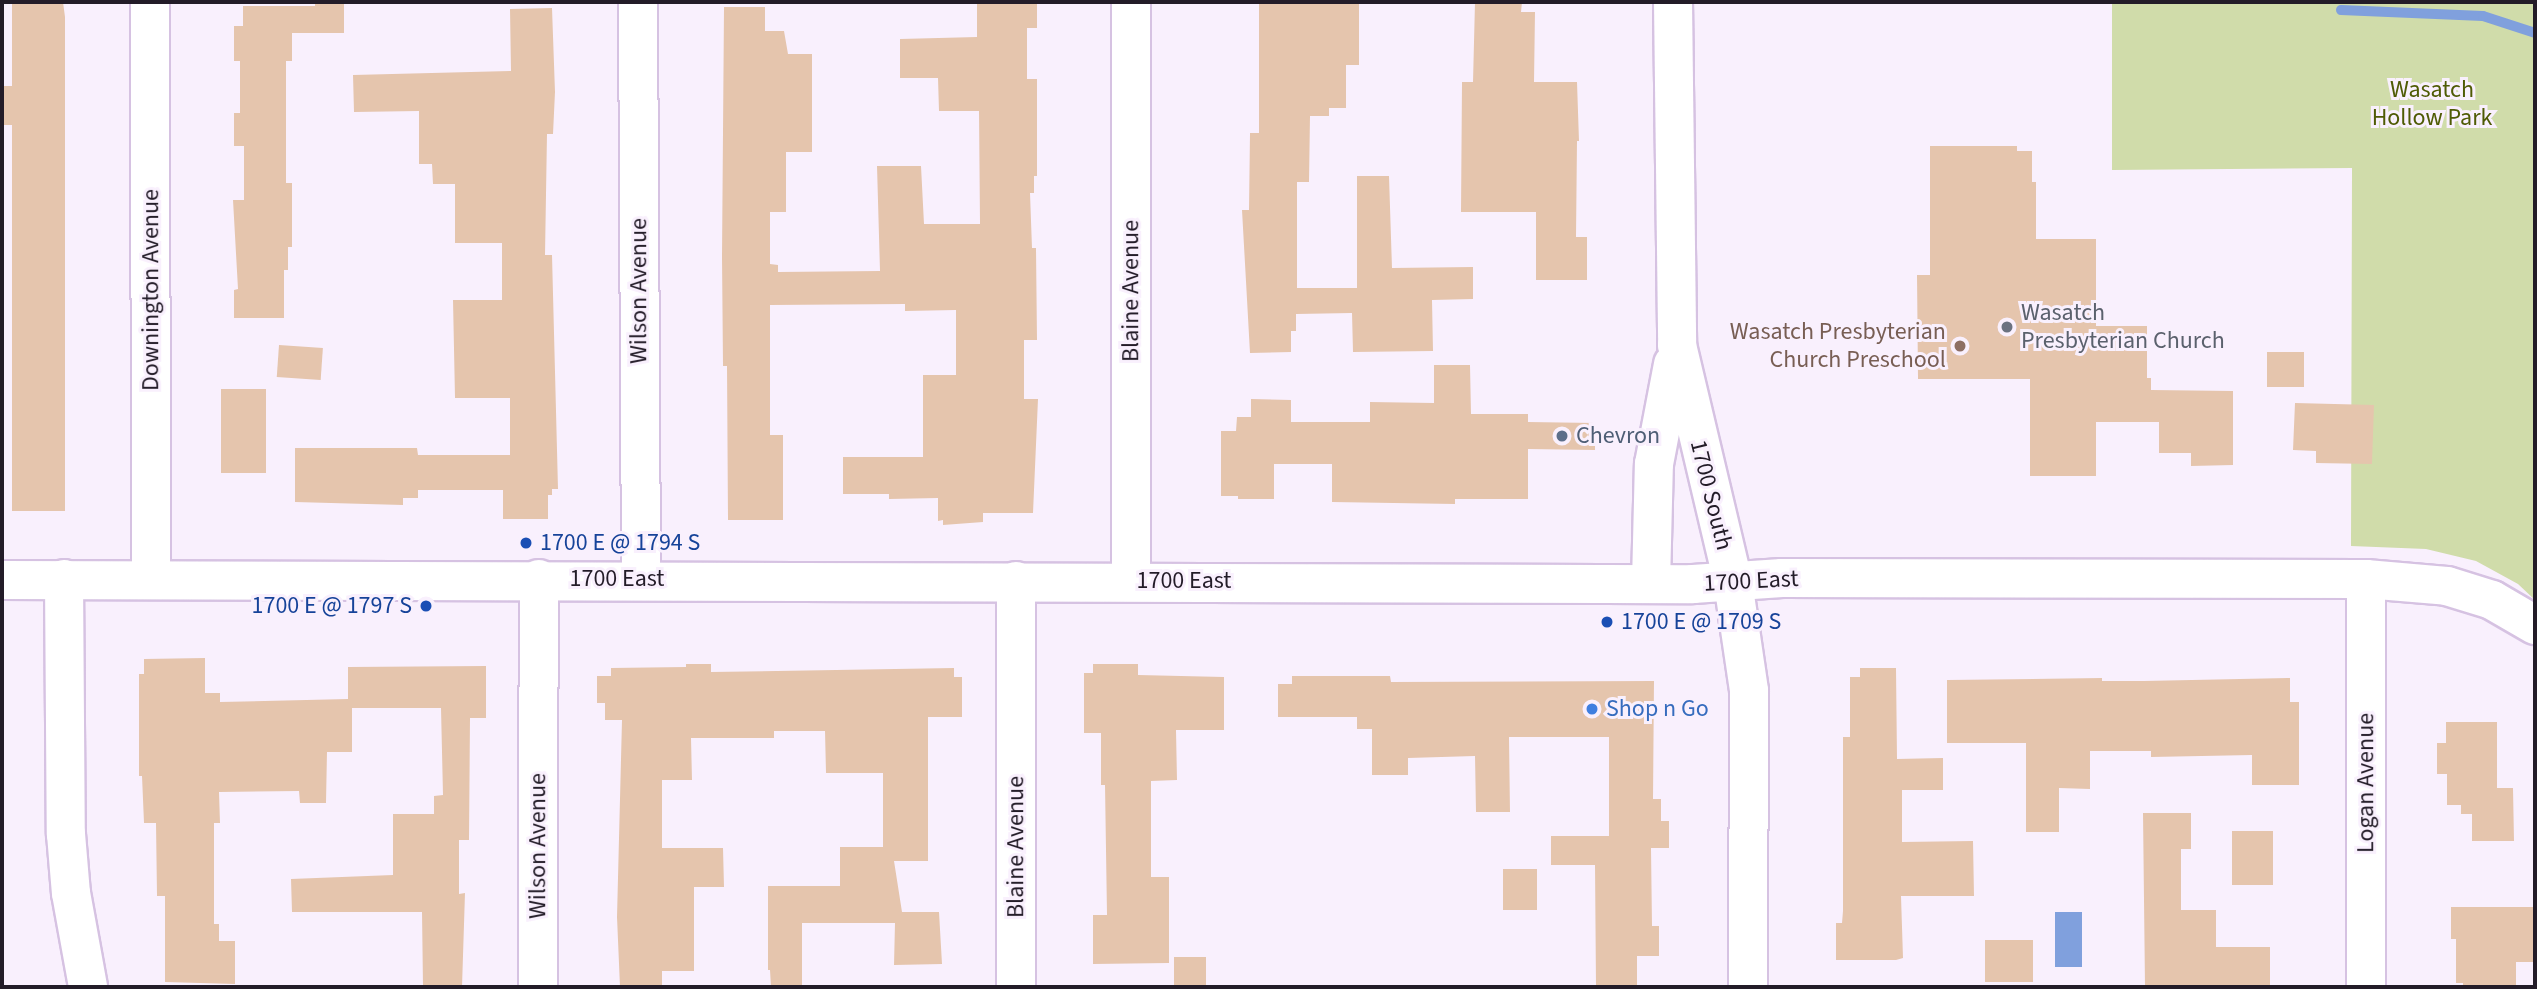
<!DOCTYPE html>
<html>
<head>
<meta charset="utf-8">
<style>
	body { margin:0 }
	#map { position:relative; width:2537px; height:989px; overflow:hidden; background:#f9f0fd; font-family:"Source Sans 3",sans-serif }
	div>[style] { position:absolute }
	.green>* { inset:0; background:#d0dcaa }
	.water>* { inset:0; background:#80a0dd; transform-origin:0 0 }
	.stream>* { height:10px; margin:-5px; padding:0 5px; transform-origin:5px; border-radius:5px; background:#80a0dd }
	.building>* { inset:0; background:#e5c5ad; transform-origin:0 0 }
	.roads { filter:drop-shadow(2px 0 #d6c2e2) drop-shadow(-2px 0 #d6c2e2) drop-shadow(0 2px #d6c2e2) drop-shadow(0 -2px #d6c2e2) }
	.minor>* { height:38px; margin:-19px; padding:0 19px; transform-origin:19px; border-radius:19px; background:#fff }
	.dots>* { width:19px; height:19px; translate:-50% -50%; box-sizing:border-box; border:4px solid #f9f0fd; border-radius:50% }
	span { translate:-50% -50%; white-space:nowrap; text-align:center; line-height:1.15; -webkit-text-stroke:6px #f9f0fd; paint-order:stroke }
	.park-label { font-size:24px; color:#4f5b05 }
	.street-label { font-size:24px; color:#231c28 }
	.worship-label { font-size:24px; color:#5b616d }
	.left { translate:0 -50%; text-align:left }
	.education-label { font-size:24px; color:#785e54 }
	.right { translate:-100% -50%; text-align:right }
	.service-label { font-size:24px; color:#4e5e75 }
	.transit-label { font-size:24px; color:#164399 }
	.shop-label { font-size:24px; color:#366cbe }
	.frame { position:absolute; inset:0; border:4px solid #231c28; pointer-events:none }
</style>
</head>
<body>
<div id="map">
	<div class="green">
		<i style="clip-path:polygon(2112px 2px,2535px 2px,2535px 600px,2518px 584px,2476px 561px,2426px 549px,2351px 546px,2352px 168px,2112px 170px)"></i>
	</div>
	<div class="water">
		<i style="left:2055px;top:912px;width:27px;height:55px"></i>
	</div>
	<div class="stream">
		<i style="left:2341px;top:10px;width:142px;rotate:2.4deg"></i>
		<i style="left:2483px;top:16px;width:55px;rotate:18.1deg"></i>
	</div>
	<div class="building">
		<i style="clip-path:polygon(12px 2px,63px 2px,65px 17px,65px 511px,12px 511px,12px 125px,2px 125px,2px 86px,12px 86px)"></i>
		<i style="clip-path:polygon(315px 2px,344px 2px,344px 33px,292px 33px,292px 61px,286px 61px,286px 183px,292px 183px,292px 247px,288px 247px,288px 270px,284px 270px,284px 318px,234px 318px,234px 290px,238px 289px,233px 200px,244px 200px,244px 146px,234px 146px,234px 113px,240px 113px,240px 61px,234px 61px,234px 26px,243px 26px,243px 6px,315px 6px)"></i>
		<i style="clip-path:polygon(977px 2px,1037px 2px,1037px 28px,1027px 28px,1027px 79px,1037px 79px,1037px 176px,1034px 176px,1034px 193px,1030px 193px,1032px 248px,1036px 248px,1037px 340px,1024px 340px,1024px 399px,1038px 399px,1033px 513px,983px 513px,983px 522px,943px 525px,943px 520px,938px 521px,938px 498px,889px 499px,889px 494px,843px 494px,843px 457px,923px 457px,923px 375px,956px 375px,956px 310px,905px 311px,905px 304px,770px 305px,770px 435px,783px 435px,783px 520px,728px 520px,727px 366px,723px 366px,722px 257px,724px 7px,765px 7px,765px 31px,784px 31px,788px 54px,812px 54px,812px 152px,786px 152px,786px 212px,770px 212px,770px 264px,778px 265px,778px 272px,880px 271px,877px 166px,921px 166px,924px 224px,980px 224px,979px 111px,939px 111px,938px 78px,900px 78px,900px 39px,977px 37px)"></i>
		<i style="clip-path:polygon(1259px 2px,1359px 2px,1359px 65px,1346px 65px,1346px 108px,1329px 108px,1329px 116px,1310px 116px,1309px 182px,1297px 182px,1297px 288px,1357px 288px,1357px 176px,1389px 176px,1392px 268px,1473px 267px,1473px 299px,1432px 300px,1433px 351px,1353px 352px,1352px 313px,1296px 314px,1296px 331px,1291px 331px,1291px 352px,1250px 353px,1242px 210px,1249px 210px,1250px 133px,1259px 133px)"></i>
		<i style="clip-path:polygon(1475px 2px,1522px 2px,1521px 12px,1535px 12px,1534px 82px,1577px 82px,1579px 141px,1577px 141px,1576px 237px,1587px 237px,1587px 280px,1536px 280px,1536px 212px,1461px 212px,1462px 82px,1473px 82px)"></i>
		<i style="clip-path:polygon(552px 8px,555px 92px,553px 134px,547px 134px,545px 255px,552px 255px,558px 489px,552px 489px,552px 495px,548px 495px,548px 519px,503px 519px,503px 490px,418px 490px,418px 498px,403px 498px,403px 505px,295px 502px,295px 448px,417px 448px,418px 455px,510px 455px,510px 398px,455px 398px,453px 300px,502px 300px,502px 243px,455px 243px,455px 184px,433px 184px,432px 164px,419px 164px,419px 111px,354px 112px,353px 75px,511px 71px,510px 9px)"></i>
		<i style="clip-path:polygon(1930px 146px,2017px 146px,2017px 151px,2032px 151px,2032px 182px,2036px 182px,2036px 239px,2096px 239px,2096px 326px,2147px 326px,2147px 378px,2151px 378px,2151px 390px,2233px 391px,2233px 465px,2191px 466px,2191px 453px,2159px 453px,2159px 422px,2096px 422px,2096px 476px,2030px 476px,2030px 379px,1918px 379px,1917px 275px,1930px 275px)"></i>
		<i style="left:279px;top:345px;width:44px;height:32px;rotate:4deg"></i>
		<i style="left:2267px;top:352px;width:37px;height:35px"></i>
		<i style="clip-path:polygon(1434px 365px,1470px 365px,1471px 414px,1528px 414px,1528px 422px,1595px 423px,1595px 450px,1528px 449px,1528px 499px,1455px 499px,1455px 504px,1332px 502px,1332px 464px,1274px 464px,1274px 499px,1238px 499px,1238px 496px,1221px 496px,1221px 431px,1236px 431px,1237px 417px,1251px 417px,1251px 399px,1291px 400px,1291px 422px,1370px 422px,1370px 402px,1434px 403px)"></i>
		<i style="left:266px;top:389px;width:84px;height:45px;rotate:90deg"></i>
		<i style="clip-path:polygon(2295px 403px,2374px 405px,2372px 464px,2316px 463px,2316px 451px,2293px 450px)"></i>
		<i style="clip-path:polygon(205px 658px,205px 693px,220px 693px,220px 702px,348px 699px,348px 667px,486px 666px,486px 718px,470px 718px,469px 840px,459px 840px,459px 894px,465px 893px,462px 987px,423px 987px,422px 912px,292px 912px,291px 879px,393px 875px,393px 814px,434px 814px,434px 796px,443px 795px,441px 708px,352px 708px,352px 752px,327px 752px,326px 803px,300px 803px,299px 791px,219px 792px,220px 823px,214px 823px,214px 924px,219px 924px,219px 941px,235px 941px,235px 984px,165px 982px,165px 896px,157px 896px,156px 823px,144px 823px,142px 776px,139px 776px,139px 674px,144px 674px,144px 659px)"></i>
		<i style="clip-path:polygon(686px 664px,711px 664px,711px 672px,954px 668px,954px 677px,962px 677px,962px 717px,928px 717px,928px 861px,894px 861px,902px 912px,939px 912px,942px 964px,894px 965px,895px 923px,802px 923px,802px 987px,771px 987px,770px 970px,768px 970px,768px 886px,840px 886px,840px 847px,883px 847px,883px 773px,826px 773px,825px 731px,774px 731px,774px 738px,691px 738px,692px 780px,662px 780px,662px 848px,723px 848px,724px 887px,694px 887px,694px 971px,662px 971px,662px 987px,620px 987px,617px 917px,622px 720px,605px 720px,605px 703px,597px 703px,597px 676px,611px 676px,611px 668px,686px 667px)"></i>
		<i style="clip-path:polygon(1093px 664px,1138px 664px,1138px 675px,1224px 677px,1224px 730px,1176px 730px,1177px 780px,1151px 781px,1151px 877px,1169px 877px,1169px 963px,1093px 964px,1093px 915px,1107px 915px,1105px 785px,1101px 785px,1101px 733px,1084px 733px,1084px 673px,1093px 673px)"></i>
		<i style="clip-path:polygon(1860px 668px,1896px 668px,1897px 759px,1943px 758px,1943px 790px,1902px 790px,1902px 842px,1973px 841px,1974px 896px,1901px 896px,1903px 958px,1896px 960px,1836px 960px,1836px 923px,1842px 923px,1843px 911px,1843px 737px,1850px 737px,1850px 677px,1860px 677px)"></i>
		<i style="clip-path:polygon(1292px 676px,1390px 676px,1391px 682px,1654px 681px,1653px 799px,1661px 799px,1661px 821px,1669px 821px,1669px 848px,1651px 848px,1652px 926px,1659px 926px,1659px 956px,1637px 956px,1637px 987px,1596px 987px,1595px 865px,1551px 865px,1551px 836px,1609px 836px,1609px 737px,1509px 737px,1510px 812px,1476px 812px,1475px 756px,1408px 758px,1408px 775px,1372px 775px,1372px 729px,1357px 729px,1357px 717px,1278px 717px,1278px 684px,1292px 684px)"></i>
		<i style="clip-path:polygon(2102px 678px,2102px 681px,2144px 681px,2290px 678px,2290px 702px,2299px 702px,2299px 785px,2252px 785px,2252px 755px,2151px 757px,2151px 751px,2090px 751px,2090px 789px,2059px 788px,2059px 832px,2026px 832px,2026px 743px,1947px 743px,1947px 680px)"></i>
		<i style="clip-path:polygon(2446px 722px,2497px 722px,2497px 788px,2513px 788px,2514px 841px,2472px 841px,2472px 814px,2461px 814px,2461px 805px,2447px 805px,2447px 774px,2437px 774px,2437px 743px,2446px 743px)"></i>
		<i style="clip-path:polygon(2143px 813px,2191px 813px,2191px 849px,2181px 849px,2181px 910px,2216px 910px,2216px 947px,2270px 947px,2270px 987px,2145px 987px)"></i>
		<i style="left:2232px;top:831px;width:41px;height:54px"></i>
		<i style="left:1503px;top:869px;width:34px;height:41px"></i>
		<i style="clip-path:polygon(2451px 907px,2535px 907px,2535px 962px,2516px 962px,2516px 987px,2463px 987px,2463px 983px,2456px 983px,2456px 939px,2451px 939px)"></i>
		<i style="left:1985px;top:940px;width:48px;height:42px"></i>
		<i style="left:1206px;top:957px;width:30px;height:32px;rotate:90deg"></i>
	</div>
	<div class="roads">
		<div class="minor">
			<i style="left:150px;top:2px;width:577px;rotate:89.9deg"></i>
			<i style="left:638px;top:2px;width:578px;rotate:89.7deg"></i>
			<i style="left:1673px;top:2px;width:343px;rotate:89.3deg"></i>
			<i style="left:1677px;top:345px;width:244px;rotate:76.7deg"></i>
			<i style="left:1733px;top:582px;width:110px;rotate:81.6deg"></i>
			<i style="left:1749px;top:691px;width:296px;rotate:90.2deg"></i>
			<i style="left:64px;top:579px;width:255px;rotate:89.6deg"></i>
			<i style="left:66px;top:834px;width:59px;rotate:85.2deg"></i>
			<i style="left:71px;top:893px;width:96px;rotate:79.7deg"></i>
			<i style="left:2px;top:580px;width:1691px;rotate:0.14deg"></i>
			<i style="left:1693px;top:584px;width:89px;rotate:-3.9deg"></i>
			<i style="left:1782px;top:578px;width:584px;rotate:0.1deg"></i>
			<i style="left:2366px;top:579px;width:81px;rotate:4.9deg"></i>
			<i style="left:2447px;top:586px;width:47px;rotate:17.3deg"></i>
			<i style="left:2492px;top:600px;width:50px;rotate:30.2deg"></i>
			<i style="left:1131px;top:581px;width:579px;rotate:-90deg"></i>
			<i style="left:1651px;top:583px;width:119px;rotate:-88.6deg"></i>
			<i style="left:1654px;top:464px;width:102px;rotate:-79.2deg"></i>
			<i style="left:538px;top:987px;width:408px;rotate:-89.9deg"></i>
			<i style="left:1016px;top:987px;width:406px;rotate:-90deg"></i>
			<i style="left:2366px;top:987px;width:408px;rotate:-90deg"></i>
		</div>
	</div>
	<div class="dots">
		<i style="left:2007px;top:327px;background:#6b7280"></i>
		<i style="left:1960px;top:346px;background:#8d6e63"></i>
		<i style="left:1562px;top:436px;background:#5c6f8a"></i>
		<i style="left:526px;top:543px;background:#1a4fb4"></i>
		<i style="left:426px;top:606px;background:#1a4fb4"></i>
		<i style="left:1607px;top:622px;background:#1a4fb4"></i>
		<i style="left:1592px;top:709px;background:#3f7fe0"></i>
	</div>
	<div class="park-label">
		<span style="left:2432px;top:104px">Wasatch<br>Hollow Park</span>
	</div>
	<div class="street-label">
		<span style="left:151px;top:290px;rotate:-90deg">Downington Avenue</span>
		<span style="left:639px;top:291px;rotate:-90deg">Wilson Avenue</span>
		<span style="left:1131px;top:291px;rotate:-90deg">Blaine Avenue</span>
		<span style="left:1711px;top:495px;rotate:76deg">1700 South</span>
		<span style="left:617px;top:579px">1700 East</span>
		<span style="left:1184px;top:581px">1700 East</span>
		<span style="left:1751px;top:581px;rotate:-3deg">1700 East</span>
		<span style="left:2366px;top:783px;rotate:-90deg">Logan Avenue</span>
		<span style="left:538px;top:846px;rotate:-90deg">Wilson Avenue</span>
		<span style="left:1016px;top:847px;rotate:-90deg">Blaine Avenue</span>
	</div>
	<div class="worship-label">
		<span class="left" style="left:2021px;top:327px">Wasatch<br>Presbyterian Church</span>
	</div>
	<div class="education-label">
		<span class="right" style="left:1946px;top:346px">Wasatch Presbyterian<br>Church Preschool</span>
	</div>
	<div class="service-label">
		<span class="left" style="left:1576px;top:436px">Chevron</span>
	</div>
	<div class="transit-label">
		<span class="left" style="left:540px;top:543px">1700 E @ 1794 S</span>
		<span class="right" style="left:412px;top:606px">1700 E @ 1797 S</span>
		<span class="left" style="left:1621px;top:622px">1700 E @ 1709 S</span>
	</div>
	<div class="shop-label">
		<span class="left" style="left:1606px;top:709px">Shop n Go</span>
	</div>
	<div class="frame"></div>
</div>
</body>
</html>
